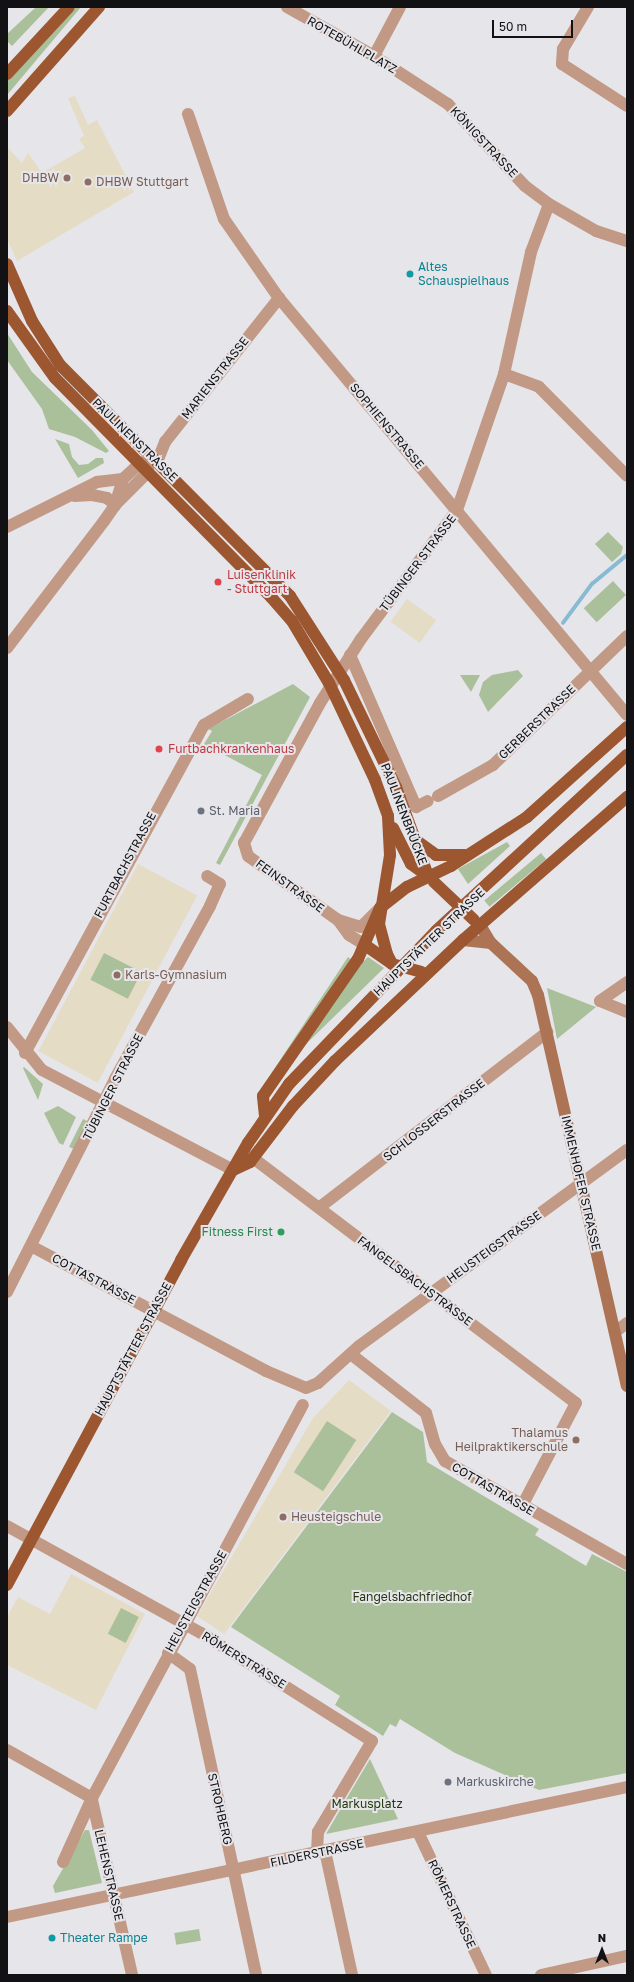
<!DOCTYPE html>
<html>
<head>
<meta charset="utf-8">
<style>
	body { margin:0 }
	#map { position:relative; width:634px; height:1982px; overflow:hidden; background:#e6e5ea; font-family:"Golos Text",sans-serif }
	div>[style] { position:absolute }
	.education>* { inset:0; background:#e5dcc6; transform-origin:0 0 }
	.green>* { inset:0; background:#aac09a; transform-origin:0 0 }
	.stream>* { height:3.5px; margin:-1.75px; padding:0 1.75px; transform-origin:1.75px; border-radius:1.75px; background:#87bad3 }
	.minor>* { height:12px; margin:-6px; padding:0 6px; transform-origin:6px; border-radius:6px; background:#c19985 }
	.tertiary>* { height:12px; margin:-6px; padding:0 6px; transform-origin:6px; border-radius:6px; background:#c19985 }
	.secondary>* { height:12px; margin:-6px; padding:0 6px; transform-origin:6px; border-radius:6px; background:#ac7355 }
	.primary>* { height:12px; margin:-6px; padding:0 6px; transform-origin:6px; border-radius:6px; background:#9c5730 }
	.primary-bridge>* { height:12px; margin:-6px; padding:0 6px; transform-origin:6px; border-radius:6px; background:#9c5730 }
	.dots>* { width:11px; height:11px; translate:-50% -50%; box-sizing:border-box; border:2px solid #e6e5ea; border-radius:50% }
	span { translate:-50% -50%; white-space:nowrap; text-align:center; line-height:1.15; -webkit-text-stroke:4px #e6e5ea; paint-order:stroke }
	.street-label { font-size:12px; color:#121214 }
	.education-label { font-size:12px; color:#785e54 }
	.right { translate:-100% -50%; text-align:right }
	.left { translate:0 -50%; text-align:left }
	.culture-label { font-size:12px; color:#0d838f }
	.health-label { font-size:12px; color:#be3a42 }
	.worship-label { font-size:12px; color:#5b616d }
	.leisure-label { font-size:12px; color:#27864d }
	.park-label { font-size:12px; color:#23390c }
	.frame { position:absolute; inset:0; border:8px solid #121214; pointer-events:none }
	.north { position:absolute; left:582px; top:1930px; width:40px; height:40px; -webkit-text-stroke:3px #e6e5ea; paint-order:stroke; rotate:0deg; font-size:11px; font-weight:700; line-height:16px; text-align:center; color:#121214 }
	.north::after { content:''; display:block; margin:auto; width:14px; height:18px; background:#121214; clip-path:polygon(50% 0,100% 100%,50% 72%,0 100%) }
	.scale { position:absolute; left:492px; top:20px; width:81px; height:18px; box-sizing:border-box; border:2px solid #121214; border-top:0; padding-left:5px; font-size:12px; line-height:14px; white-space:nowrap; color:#121214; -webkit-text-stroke:3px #e6e5ea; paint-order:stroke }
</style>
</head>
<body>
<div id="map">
	<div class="education">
		<i style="clip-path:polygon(75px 96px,88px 125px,97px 120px,134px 192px,17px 261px,7px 239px,7px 147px,22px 163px,28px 153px,42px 173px,85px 148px,79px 139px,84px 136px,68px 98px)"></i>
		<i style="left:407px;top:599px;width:36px;height:28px;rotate:36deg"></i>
		<i style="left:138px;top:864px;width:67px;height:212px;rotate:28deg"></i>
		<i style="clip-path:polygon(349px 1380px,391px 1411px,224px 1634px,197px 1616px,313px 1418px)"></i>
		<i style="clip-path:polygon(71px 1574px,145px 1614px,96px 1710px,7px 1665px,7px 1617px,18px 1597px,50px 1614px)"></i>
	</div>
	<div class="green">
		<i style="clip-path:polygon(49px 7px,12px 46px,7px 41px,7px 34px,35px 8px)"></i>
		<i style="clip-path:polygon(76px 7px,81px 7px,7px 95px,7px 80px)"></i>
		<i style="clip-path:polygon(7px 333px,32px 372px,92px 430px,109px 451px,106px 453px,75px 437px,49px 429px,42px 409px,7px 360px)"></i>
		<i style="clip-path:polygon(55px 439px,69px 444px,72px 457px,79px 465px,88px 464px,96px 458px,103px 458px,104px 463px,78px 478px)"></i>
		<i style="clip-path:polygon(608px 532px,623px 547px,621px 554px,612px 562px,595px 544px)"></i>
		<i style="left:613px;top:581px;width:19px;height:40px;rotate:47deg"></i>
		<i style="clip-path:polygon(518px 670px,523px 676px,488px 712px,479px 695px,483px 682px,492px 675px)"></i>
		<i style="clip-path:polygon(460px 675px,480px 675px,471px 692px)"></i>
		<i style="clip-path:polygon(293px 684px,310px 697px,220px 865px,216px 863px,262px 775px,204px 744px,212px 731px,208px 729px)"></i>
		<i style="clip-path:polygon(507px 842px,510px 846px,468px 884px,458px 869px)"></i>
		<i style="left:541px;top:853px;width:8px;height:74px;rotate:50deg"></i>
		<i style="left:104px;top:953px;width:42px;height:30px;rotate:27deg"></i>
		<i style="clip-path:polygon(348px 957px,352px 960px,268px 1084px,263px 1086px)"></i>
		<i style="clip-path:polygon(368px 957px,384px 968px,302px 1048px,360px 965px)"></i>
		<i style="clip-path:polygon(547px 988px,596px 1007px,557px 1039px)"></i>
		<i style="clip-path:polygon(24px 1067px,43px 1084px,38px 1100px,23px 1068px)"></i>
		<i style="clip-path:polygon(58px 1106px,76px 1117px,63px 1145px,59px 1143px,44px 1113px)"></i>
		<i style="clip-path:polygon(83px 1119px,87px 1121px,74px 1149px,69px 1147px)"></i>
		<i style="clip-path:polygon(392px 1412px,423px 1432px,427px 1462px,539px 1529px,535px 1535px,586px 1566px,592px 1554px,627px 1572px,627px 1773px,539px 1790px,455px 1753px,400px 1719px,396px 1727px,390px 1724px,383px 1736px,335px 1705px,340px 1696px,231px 1627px)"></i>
		<i style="left:327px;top:1421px;width:35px;height:61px;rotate:33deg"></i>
		<i style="left:121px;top:1608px;width:20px;height:29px;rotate:27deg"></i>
		<i style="clip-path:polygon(370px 1759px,398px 1819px,326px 1834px,348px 1796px)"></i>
		<i style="clip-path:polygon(85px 1830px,89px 1830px,102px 1883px,55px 1893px,53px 1886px)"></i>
		<i style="left:199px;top:1929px;width:12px;height:25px;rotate:81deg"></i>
	</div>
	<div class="stream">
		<i style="left:563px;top:623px;width:49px;rotate:-53.4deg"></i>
		<i style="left:592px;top:584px;width:45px;rotate:-39.6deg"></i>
	</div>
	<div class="minor">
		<i style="left:287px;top:7px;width:100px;rotate:29.4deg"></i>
		<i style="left:374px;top:56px;width:88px;rotate:33deg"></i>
		<i style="left:448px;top:104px;width:112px;rotate:46.8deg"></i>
		<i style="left:525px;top:186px;width:30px;rotate:37deg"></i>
		<i style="left:549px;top:204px;width:54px;rotate:29.9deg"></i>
		<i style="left:596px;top:231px;width:33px;rotate:18deg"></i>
		<i style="left:588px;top:7px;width:49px;rotate:120.8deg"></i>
		<i style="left:563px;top:49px;width:15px;rotate:94deg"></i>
		<i style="left:562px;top:64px;width:77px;rotate:32.9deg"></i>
		<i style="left:374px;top:56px;width:55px;rotate:-62deg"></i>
		<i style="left:188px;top:114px;width:111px;rotate:71.1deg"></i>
		<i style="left:224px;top:219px;width:96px;rotate:55.2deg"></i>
		<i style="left:279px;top:298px;width:543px;rotate:50.15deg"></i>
		<i style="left:504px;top:374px;width:37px;rotate:20deg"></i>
		<i style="left:539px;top:387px;width:125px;rotate:45.3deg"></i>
		<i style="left:157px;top:462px;width:22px;rotate:-68deg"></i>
		<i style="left:165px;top:442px;width:184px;rotate:-51.6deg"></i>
		<i style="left:7px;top:648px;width:160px;rotate:-52.6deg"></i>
		<i style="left:104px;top:521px;width:19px;rotate:-55deg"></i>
		<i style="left:115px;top:505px;width:27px;rotate:-73deg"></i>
		<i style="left:350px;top:655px;width:166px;rotate:66.5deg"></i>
		<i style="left:416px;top:807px;width:13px;rotate:-27deg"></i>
		<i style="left:438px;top:796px;width:63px;rotate:-29.4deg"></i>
		<i style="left:493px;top:765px;width:186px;rotate:-43.9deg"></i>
		<i style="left:338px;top:920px;width:24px;rotate:17deg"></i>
		<i style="left:361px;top:927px;width:23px;rotate:-45deg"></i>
		<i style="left:365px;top:945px;width:19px;rotate:-148deg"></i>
		<i style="left:349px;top:935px;width:19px;rotate:-126deg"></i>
		<i style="left:338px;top:920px;width:110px;rotate:-144.6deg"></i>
		<i style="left:248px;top:856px;width:14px;rotate:-107deg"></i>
		<i style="left:244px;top:843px;width:159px;rotate:-61.5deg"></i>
		<i style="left:320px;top:703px;width:76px;rotate:-57.4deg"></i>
		<i style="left:361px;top:639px;width:161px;rotate:-53.3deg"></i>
		<i style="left:457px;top:510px;width:144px;rotate:-70.9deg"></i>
		<i style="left:504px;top:374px;width:125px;rotate:-77.5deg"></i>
		<i style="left:531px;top:252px;width:51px;rotate:-69.4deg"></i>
		<i style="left:600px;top:1001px;width:33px;rotate:-35deg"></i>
		<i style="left:600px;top:1001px;width:29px;rotate:22deg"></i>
		<i style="left:7px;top:1027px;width:55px;rotate:50.9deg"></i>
		<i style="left:42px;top:1070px;width:216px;rotate:27.6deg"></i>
		<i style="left:25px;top:1053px;width:374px;rotate:-61.4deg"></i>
		<i style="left:204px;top:725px;width:51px;rotate:-30.6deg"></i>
		<i style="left:253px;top:1158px;width:405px;rotate:37.2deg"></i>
		<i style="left:576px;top:1403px;width:116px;rotate:117.7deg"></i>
		<i style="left:320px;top:1207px;width:287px;rotate:-37.6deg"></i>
		<i style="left:31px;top:1246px;width:266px;rotate:28deg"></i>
		<i style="left:266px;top:1371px;width:43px;rotate:23deg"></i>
		<i style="left:306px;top:1388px;width:13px;rotate:-23deg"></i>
		<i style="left:318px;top:1383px;width:55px;rotate:-42.1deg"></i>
		<i style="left:359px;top:1346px;width:332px;rotate:-36.2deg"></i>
		<i style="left:7px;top:1292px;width:239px;rotate:-63.1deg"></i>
		<i style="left:115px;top:1079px;width:197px;rotate:-61.2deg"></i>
		<i style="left:210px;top:906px;width:24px;rotate:-66deg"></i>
		<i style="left:220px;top:884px;width:15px;rotate:-148deg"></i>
		<i style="left:615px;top:1332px;width:15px;rotate:-37deg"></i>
		<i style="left:352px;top:1355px;width:94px;rotate:38.1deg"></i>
		<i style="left:426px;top:1413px;width:32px;rotate:74deg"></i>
		<i style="left:435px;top:1444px;width:20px;rotate:60deg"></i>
		<i style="left:445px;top:1461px;width:209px;rotate:29.5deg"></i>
		<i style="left:7px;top:1526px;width:222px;rotate:28.9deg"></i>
		<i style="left:201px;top:1633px;width:202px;rotate:32.3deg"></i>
		<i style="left:372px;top:1741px;width:106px;rotate:120.7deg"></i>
		<i style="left:318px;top:1832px;width:20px;rotate:93deg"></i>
		<i style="left:168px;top:1653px;width:27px;rotate:36deg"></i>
		<i style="left:190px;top:1669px;width:313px;rotate:77.8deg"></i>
		<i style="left:7px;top:1750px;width:98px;rotate:29.5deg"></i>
		<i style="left:92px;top:1800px;width:180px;rotate:77.1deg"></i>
		<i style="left:418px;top:1832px;width:158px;rotate:64.6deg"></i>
		<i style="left:325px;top:1851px;width:127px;rotate:77.7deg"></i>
		<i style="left:63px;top:1862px;width:70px;rotate:-65.6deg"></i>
		<i style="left:92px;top:1798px;width:446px;rotate:-61.8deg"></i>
		<i style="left:541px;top:1975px;width:88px;rotate:-12.5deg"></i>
	</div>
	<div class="tertiary">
		<i style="left:75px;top:496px;width:17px;rotate:-3deg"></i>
		<i style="left:92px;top:495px;width:15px;rotate:11deg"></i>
		<i style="left:107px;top:498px;width:11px;rotate:41deg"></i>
		<i style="left:115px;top:505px;width:47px;rotate:-45deg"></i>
		<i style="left:148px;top:472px;width:10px;rotate:-90deg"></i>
		<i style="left:7px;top:527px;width:101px;rotate:-26.6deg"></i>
		<i style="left:97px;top:482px;width:26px;rotate:-7deg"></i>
		<i style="left:123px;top:479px;width:23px;rotate:-43deg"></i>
		<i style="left:140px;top:463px;width:8px;rotate:-14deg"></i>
		<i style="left:7px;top:1917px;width:633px;rotate:-11.84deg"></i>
	</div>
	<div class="secondary">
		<i style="left:480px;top:925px;width:21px;rotate:59deg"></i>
		<i style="left:491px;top:943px;width:56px;rotate:42.8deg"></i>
		<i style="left:532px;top:981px;width:15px;rotate:67deg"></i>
		<i style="left:538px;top:995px;width:401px;rotate:77.2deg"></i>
		<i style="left:463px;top:940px;width:28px;rotate:6deg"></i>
	</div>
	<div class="primary">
		<i style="left:7px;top:74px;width:91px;rotate:-47.2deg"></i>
		<i style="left:7px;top:111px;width:139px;rotate:-48.5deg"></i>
		<i style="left:7px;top:264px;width:62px;rotate:66.3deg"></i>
		<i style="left:32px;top:321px;width:52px;rotate:57.5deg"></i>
		<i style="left:60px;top:365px;width:326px;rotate:45.1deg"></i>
		<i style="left:7px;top:311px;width:82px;rotate:54.4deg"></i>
		<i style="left:55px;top:378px;width:308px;rotate:45.4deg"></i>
		<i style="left:344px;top:680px;width:119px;rotate:64.1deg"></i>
		<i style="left:396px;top:787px;width:95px;rotate:70.2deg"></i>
		<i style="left:393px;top:828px;width:40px;rotate:63.4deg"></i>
		<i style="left:411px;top:864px;width:22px;rotate:36deg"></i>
		<i style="left:417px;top:841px;width:24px;rotate:36deg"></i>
		<i style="left:436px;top:855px;width:29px"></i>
		<i style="left:365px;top:945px;width:33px;rotate:35deg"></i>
		<i style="left:387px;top:954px;width:31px;rotate:-105deg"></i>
		<i style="left:379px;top:924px;width:70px;rotate:-80.9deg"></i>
		<i style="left:390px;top:855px;width:39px;rotate:-93deg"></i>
		<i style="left:265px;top:1116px;width:20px;rotate:-96deg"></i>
		<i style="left:263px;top:1096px;width:167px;rotate:-55.3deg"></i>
		<i style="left:358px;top:959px;width:56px;rotate:-66.7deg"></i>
		<i style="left:380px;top:908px;width:34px;rotate:-38deg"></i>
		<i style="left:407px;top:887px;width:49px;rotate:-25.5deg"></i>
		<i style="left:451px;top:866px;width:90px;rotate:-32.8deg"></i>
		<i style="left:527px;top:817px;width:135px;rotate:-42deg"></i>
		<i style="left:233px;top:1170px;width:19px;rotate:-25deg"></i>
		<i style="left:250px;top:1162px;width:71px;rotate:-52.5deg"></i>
		<i style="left:293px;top:1106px;width:62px;rotate:-47deg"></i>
		<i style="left:335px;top:1061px;width:176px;rotate:-43.4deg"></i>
		<i style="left:463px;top:940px;width:218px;rotate:-41.1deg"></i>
		<i style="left:7px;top:1585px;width:369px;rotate:-61.8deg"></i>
		<i style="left:181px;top:1260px;width:135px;rotate:-60.2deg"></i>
		<i style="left:248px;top:1143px;width:72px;rotate:-55.2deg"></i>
		<i style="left:289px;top:1084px;width:212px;rotate:-46.1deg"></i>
		<i style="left:436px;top:931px;width:260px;rotate:-42.7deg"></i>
	</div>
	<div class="primary-bridge">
		<i style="left:290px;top:596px;width:100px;rotate:57.3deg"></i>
		<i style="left:271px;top:597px;width:32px;rotate:49deg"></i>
		<i style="left:292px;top:621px;width:72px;rotate:59.2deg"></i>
		<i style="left:329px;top:683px;width:107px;rotate:64.6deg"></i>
		<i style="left:375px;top:780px;width:38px;rotate:70deg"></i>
		<i style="left:434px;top:882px;width:55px;rotate:43.5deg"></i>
		<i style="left:387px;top:954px;width:11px;rotate:63deg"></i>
		<i style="left:392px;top:964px;width:30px;rotate:15deg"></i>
	</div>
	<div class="dots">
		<i style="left:67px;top:178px;background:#8d6e63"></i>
		<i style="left:88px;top:182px;background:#8d6e63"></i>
		<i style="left:410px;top:274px;background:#0f9aa8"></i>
		<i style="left:218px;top:582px;background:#e0444e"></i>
		<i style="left:159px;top:749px;background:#e0444e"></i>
		<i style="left:201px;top:811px;background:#6b7280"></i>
		<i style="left:117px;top:975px;background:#8d6e63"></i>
		<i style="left:281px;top:1232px;background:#2e9e5b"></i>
		<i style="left:576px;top:1440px;background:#8d6e63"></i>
		<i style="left:283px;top:1517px;background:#8d6e63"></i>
		<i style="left:448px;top:1782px;background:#6b7280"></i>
		<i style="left:52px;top:1938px;background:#0f9aa8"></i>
	</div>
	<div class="street-label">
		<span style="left:352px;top:45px;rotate:30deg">ROTEBÜHLPLATZ</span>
		<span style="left:484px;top:142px;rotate:47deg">KÖNIGSTRASSE</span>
		<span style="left:215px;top:378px;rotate:-52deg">MARIENSTRASSE</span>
		<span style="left:387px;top:426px;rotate:50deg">SOPHIENSTRASSE</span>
		<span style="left:135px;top:440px;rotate:44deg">PAULINENSTRASSE</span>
		<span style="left:418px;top:563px;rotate:-53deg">TÜBINGER STRASSE</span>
		<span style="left:537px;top:722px;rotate:-44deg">GERBERSTRASSE</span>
		<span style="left:404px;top:814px;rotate:69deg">PAULINENBRÜCKE</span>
		<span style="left:125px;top:865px;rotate:-62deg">FURTBACHSTRASSE</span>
		<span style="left:290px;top:886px;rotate:36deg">FEINSTRASSE</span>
		<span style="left:429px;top:942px;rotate:-44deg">HAUPTSTÄTTER STRASSE</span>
		<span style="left:113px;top:1087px;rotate:-63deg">TÜBINGER STRASSE</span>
		<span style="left:434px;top:1120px;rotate:-38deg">SCHLOSSERSTRASSE</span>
		<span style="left:581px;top:1183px;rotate:77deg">IMMENHOFER STRASSE</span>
		<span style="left:494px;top:1247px;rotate:-36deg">HEUSTEIGSTRASSE</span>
		<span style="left:94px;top:1279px;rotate:28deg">COTTASTRASSE</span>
		<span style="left:415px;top:1281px;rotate:37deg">FANGELSBACHSTRASSE</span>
		<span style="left:133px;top:1349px;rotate:-62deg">HAUPTSTÄTTER STRASSE</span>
		<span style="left:493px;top:1489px;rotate:30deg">COTTASTRASSE</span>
		<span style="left:196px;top:1601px;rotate:-61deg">HEUSTEIGSTRASSE</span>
		<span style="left:244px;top:1660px;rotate:32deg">RÖMERSTRASSE</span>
		<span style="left:220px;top:1809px;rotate:77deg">STROHBERG</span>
		<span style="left:317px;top:1853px;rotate:-12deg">FILDERSTRASSE</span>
		<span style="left:109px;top:1875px;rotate:77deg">LEHENSTRASSE</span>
		<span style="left:452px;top:1904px;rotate:65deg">RÖMERSTRASSE</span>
	</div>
	<div class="education-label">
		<span class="right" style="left:59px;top:178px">DHBW</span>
		<span class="left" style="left:96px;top:182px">DHBW Stuttgart</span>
		<span class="left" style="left:125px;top:975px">Karls-Gymnasium</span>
		<span class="right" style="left:568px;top:1440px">Thalamus<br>Heilpraktikerschule</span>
		<span class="left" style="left:291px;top:1517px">Heusteigschule</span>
	</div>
	<div class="culture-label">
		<span class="left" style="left:418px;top:274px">Altes<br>Schauspielhaus</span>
		<span class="left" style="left:60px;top:1938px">Theater Rampe</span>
	</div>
	<div class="health-label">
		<span class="left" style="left:227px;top:582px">Luisenklinik<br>- Stuttgart</span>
		<span class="left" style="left:168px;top:749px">Furtbachkrankenhaus</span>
	</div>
	<div class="worship-label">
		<span class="left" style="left:209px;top:811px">St. Maria</span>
		<span class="left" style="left:456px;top:1782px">Markuskirche</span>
	</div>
	<div class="leisure-label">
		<span class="right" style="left:273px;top:1232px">Fitness First</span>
	</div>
	<div class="park-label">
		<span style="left:412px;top:1597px">Fangelsbachfriedhof</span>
		<span style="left:367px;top:1804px">Markusplatz</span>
	</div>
	<div class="frame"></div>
	<div class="north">N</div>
	<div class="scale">50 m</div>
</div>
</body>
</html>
